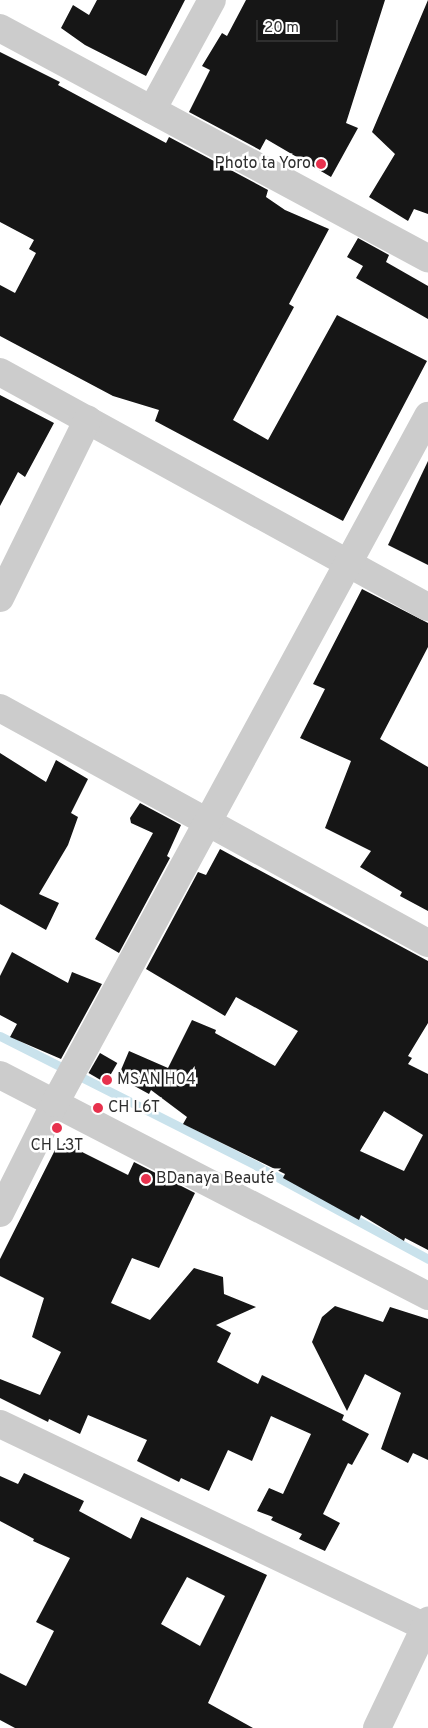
<!DOCTYPE html>
<html>
<head>
<meta charset="utf-8">
<style>
	body { margin:0 }
	#map { position:relative; width:428px; height:1728px; overflow:hidden; background:#fff; font-family:Overpass,sans-serif }
	div>[style] { position:absolute }
	.stream>* { height:9px; margin:-4.5px; padding:0 4.5px; transform-origin:4.5px; border-radius:4.5px; background:#c9e2ec }
	.building>* { inset:0; background:#161616; transform-origin:0 0 }
	.minor>* { height:28px; margin:-14px; padding:0 14px; transform-origin:14px; border-radius:14px; background:#ccc }
	.dots>* { width:14px; height:14px; translate:-50% -50%; box-sizing:border-box; border:2px solid #fff; border-radius:50% }
	span { translate:-50% -50%; white-space:nowrap; text-align:center; line-height:1.15; -webkit-text-stroke:5px #fff; paint-order:stroke }
	.poi-label { font-size:16px; color:#2f2f2f }
	.right { translate:-100% -50%; text-align:right }
	.left { translate:0 -50%; text-align:left }
	.scale { position:absolute; left:256px; top:20px; width:82px; height:22px; box-sizing:border-box; border:2px solid #2f2f2f; border-top:0; padding-left:6px; font-size:15px; line-height:18px; white-space:nowrap; color:#2f2f2f; -webkit-text-stroke:4px #fff; paint-order:stroke }
</style>
</head>
<body>
<div id="map">
	<div class="stream">
		<i style="left:0;top:1036px;width:288px;rotate:26.8deg"></i>
		<i style="left:257px;top:1166px;width:195px;rotate:28.5deg"></i>
	</div>
	<div class="building">
		<i style="clip-path:polygon(97px 0,185px 0,146px 76px,85px 45px,61px 28px,73px 5px,89px 15px)"></i>
		<i style="clip-path:polygon(246px 0,385px 0,346px 123px,358px 128px,331px 177px,266px 139px,260px 150px,189px 112px,210px 70px,202px 66px,222px 33px,227px 36px)"></i>
		<i style="clip-path:polygon(428px 0,428px 214px,414px 209px,408px 221px,369px 197px,395px 154px,372px 132px)"></i>
		<i style="clip-path:polygon(0 52px,60px 82px,58px 85px,166px 143px,169px 137px,268px 190px,266px 197px,285px 210px,329px 229px,289px 304px,294px 307px,233px 420px,268px 440px,337px 315px,427px 361px,343px 521px,155px 421px,159px 410px,113px 396px,0 336px,0 285px,15px 293px,36px 253px,29px 249px,34px 240px,0 222px)"></i>
		<i style="clip-path:polygon(358px 238px,389px 255px,386px 262px,428px 286px,428px 319px,356px 278px,363px 266px,347px 257px)"></i>
		<i style="clip-path:polygon(0 395px,54px 423px,25px 477px,18px 472px,0 506px)"></i>
		<i style="clip-path:polygon(428px 461px,428px 565px,388px 545px)"></i>
		<i style="clip-path:polygon(362px 589px,428px 623px,428px 647px,380px 739px,428px 767px,428px 911px,400px 896px,402px 892px,360px 867px,371px 851px,325px 828px,351px 761px,300px 738px,325px 689px,313px 684px)"></i>
		<i style="clip-path:polygon(0 753px,46px 782px,56px 760px,88px 779px,71px 813px,78px 817px,68px 845px,39px 894px,59px 903px,46px 930px,0 904px)"></i>
		<i style="clip-path:polygon(140px 803px,181px 825px,167px 856px,170px 858px,119px 953px,95px 939px,153px 833px,131px 823px,130px 818px)"></i>
		<i style="clip-path:polygon(evenodd,220px 849px,428px 961px,428px 1023px,408px 1056px,412px 1058px,408px 1064px,428px 1074px,428px 1250px,405px 1238px,404px 1241px,361px 1215px,359px 1220px,283px 1178px,285px 1174px,183px 1124px,187px 1117px,151px 1090px,149px 1094px,118px 1077px,129px 1051px,168px 1068px,192px 1020px,216px 1030px,215px 1033px,275px 1066px,298px 1031px,236px 997px,225px 1016px,146px 969px,198px 872px,206px 875px,220px 849px,384px 1111px,423px 1135px,404px 1171px,360px 1151px,384px 1111px)"></i>
		<i style="clip-path:polygon(12px 952px,68px 983px,72px 972px,102px 984px,61px 1059px,10px 1037px,17px 1024px,0 1015px,0 976px)"></i>
		<i style="left:100px;top:1053px;width:20px;height:23px;rotate:30deg"></i>
		<i style="clip-path:polygon(64px 1143px,128px 1175px,134px 1162px,195px 1193px,159px 1268px,132px 1258px,111px 1303px,150px 1320px,194px 1268px,223px 1277px,224px 1294px,256px 1307px,216px 1325px,231px 1333px,217px 1362px,258px 1384px,262px 1375px,344px 1415px,342px 1420px,369px 1434px,352px 1465px,348px 1463px,323px 1514px,340px 1523px,325px 1551px,299px 1539px,302px 1534px,271px 1520px,273px 1517px,257px 1511px,269px 1488px,283px 1494px,311px 1434px,271px 1416px,252px 1461px,228px 1450px,209px 1491px,181px 1478px,179px 1482px,137px 1461px,147px 1440px,88px 1415px,80px 1434px,49px 1419px,48px 1422px,0 1398px,0 1379px,40px 1395px,61px 1352px,32px 1337px,44px 1298px,0 1276px,0 1259px,57px 1146px,61px 1149px)"></i>
		<i style="clip-path:polygon(335px 1306px,383px 1322px,390px 1307px,428px 1319px,428px 1460px,413px 1453px,408px 1463px,381px 1449px,401px 1393px,365px 1374px,347px 1411px,312px 1342px,322px 1317px)"></i>
		<i style="clip-path:polygon(evenodd,24px 1473px,84px 1501px,79px 1511px,131px 1539px,141px 1517px,267px 1575px,208px 1703px,253px 1728px,15px 1728px,0 1720px,0 1673px,26px 1686px,54px 1631px,36px 1622px,70px 1558px,33px 1541px,34px 1539px,0 1521px,0 1476px,18px 1484px,24px 1473px,187px 1577px,225px 1596px,200px 1646px,161px 1624px,187px 1577px)"></i>
	</div>
	<div class="minor">
		<i style="left:0;top:28px;width:486px;rotate:28.3deg"></i>
		<i style="left:152px;top:110px;width:125px;rotate:-61.4deg"></i>
		<i style="left:0;top:372px;width:488px;rotate:28.8deg"></i>
		<i style="left:0;top:598px;width:199px;rotate:-63.8deg"></i>
		<i style="left:0;top:708px;width:488px;rotate:28.8deg"></i>
		<i style="left:0;top:1075px;width:482px;rotate:27.3deg"></i>
		<i style="left:0;top:1213px;width:123px;rotate:-63.4deg"></i>
		<i style="left:55px;top:1103px;width:782px;rotate:-61.5deg"></i>
		<i style="left:0;top:1424px;width:474px;rotate:25.5deg"></i>
		<i style="left:377px;top:1728px;width:119px;rotate:-64.5deg"></i>
	</div>
	<div class="dots">
		<i style="left:321px;top:164px;background:#e7314d"></i>
		<i style="left:107px;top:1080px;background:#e7314d"></i>
		<i style="left:98px;top:1108px;background:#e7314d"></i>
		<i style="left:57px;top:1128px;background:#e7314d"></i>
		<i style="left:146px;top:1179px;background:#e7314d"></i>
	</div>
	<div class="poi-label">
		<span class="right" style="left:311px;top:164px">Photo ta Yoro</span>
		<span class="left" style="left:117px;top:1080px">MSAN H04</span>
		<span class="left" style="left:108px;top:1108px">CH L6T</span>
		<span style="left:57px;top:1146px">CH L3T</span>
		<span class="left" style="left:156px;top:1179px">BDanaya Beauté</span>
	</div>
	<div class="scale">20 m</div>
</div>
</body>
</html>
